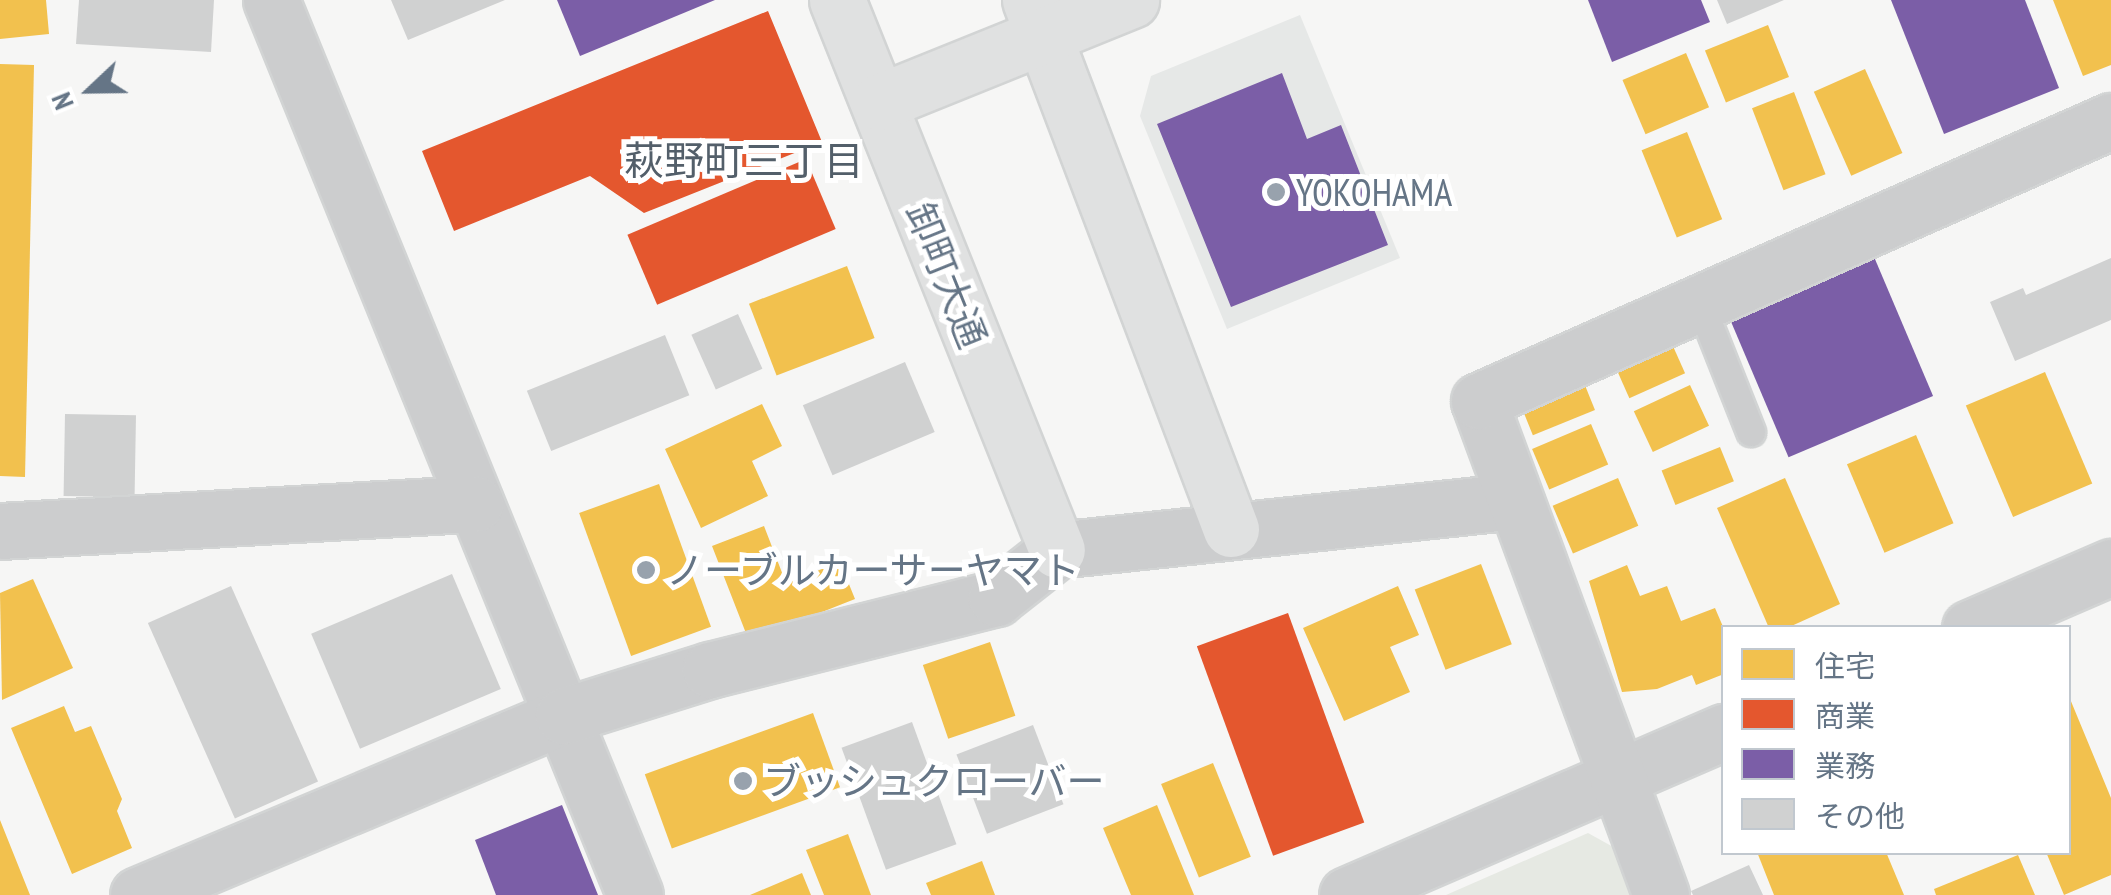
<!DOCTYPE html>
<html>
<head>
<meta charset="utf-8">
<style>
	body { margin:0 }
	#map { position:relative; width:2111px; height:895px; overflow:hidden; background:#f6f6f5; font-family:"PT Sans Narrow","Noto Sans JP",sans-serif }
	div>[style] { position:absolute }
	.built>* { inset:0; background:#e6e8e7 }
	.green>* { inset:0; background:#e6e9e3 }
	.homes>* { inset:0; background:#f2c14e; transform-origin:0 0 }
	.shops>* { inset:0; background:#e4572e; transform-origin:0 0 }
	.offices>* { inset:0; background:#7b5ea7; transform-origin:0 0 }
	.building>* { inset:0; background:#d0d1d1; transform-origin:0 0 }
	.roads { filter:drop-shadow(2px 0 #d2d4d4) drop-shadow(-2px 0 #d2d4d4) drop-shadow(0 2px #d2d4d4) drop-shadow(0 -2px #d2d4d4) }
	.lane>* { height:28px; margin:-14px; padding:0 14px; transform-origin:14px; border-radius:14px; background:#cccdce }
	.street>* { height:55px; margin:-27.5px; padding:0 27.5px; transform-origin:27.5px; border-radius:27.5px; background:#cccdce }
	.secondary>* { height:55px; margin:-27.5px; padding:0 27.5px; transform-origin:27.5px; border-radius:27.5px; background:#e0e1e1 }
	.dots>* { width:28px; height:28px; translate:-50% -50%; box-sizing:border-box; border:5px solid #fff; border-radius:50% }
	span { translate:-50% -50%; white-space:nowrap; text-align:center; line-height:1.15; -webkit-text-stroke:10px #fff; paint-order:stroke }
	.poi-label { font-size:38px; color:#657586 }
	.left { translate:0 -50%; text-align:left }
	.street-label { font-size:38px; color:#657586 }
	.neighbourhood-label { font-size:40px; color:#535f6a }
	.legend { position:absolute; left:1721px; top:625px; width:350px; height:230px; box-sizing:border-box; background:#fff; border:2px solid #c1c8cf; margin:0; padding:12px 18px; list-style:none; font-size:30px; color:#657586 }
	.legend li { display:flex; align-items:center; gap:20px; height:50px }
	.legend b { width:50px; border:2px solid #c1c8cf }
	.north { position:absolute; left:40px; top:40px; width:100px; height:100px; -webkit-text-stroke:8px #fff; paint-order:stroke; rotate:248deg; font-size:28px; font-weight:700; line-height:40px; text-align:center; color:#657586 }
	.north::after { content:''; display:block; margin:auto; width:35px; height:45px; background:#657586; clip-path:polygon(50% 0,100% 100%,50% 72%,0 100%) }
</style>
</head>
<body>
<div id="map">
	<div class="built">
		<i style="clip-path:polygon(1300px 15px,1400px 258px,1227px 329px,1140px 116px,1151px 76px)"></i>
	</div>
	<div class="green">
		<i style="clip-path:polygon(1588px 833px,1615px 848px,1633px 895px,1446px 895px)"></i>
	</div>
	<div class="homes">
		<i style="clip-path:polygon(0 0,46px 0,49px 34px,0 39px)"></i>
		<i style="clip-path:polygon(2053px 0,2111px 0,2111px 65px,2083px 76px)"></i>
		<i style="left:1768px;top:25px;width:56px;height:68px;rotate:68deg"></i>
		<i style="left:1686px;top:53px;width:59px;height:69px;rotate:67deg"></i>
		<i style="clip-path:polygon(0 64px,34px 65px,25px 477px,0 476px)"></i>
		<i style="left:1865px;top:69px;width:92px;height:56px;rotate:66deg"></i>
		<i style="left:1794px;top:92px;width:88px;height:45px;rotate:69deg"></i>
		<i style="left:1687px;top:132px;width:94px;height:49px;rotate:68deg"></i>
		<i style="left:847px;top:266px;width:77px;height:105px;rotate:69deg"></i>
		<i style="left:1668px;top:335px;width:42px;height:61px;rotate:66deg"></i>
		<i style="left:2045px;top:372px;width:121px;height:86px;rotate:67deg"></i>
		<i style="left:1580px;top:373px;width:40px;height:67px;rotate:68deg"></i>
		<i style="left:1690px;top:385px;width:45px;height:62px;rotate:65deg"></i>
		<i style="clip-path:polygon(762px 404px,782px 446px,752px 461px,768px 496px,701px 528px,665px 449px)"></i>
		<i style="left:1591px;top:424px;width:44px;height:64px;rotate:67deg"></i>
		<i style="left:1916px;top:435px;width:96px;height:75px;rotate:67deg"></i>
		<i style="left:1720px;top:447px;width:37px;height:63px;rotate:68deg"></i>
		<i style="left:1618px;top:478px;width:52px;height:71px;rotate:67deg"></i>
		<i style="clip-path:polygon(1785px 478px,1840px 604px,1787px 628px,1769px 628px,1717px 508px)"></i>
		<i style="left:659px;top:484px;width:152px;height:85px;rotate:70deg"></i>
		<i style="clip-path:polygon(764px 526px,786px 583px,840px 562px,855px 599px,749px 641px,712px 546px)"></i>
		<i style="left:1481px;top:564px;width:86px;height:71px;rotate:69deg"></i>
		<i style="clip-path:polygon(1627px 565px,1640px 596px,1667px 586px,1681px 621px,1715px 608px,1724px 629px,1724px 674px,1696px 685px,1692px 675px,1657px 689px,1622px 692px,1589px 581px)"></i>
		<i style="clip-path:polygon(33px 579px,73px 668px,2px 700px,0 593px)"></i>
		<i style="clip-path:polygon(1398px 586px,1419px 635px,1390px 647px,1410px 692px,1344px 721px,1303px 628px)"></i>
		<i style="left:990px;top:642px;width:78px;height:71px;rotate:71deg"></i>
		<i style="clip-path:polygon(2068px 694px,2111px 798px,2111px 875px,2064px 895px,2046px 852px,2068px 852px)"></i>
		<i style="clip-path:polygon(64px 706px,75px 732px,91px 726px,122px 799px,117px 811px,132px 848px,72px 874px,11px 728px)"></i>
		<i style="left:813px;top:713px;width:79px;height:179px;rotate:70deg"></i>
		<i style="left:1213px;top:763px;width:101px;height:56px;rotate:68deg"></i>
		<i style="clip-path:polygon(1157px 805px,1194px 895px,1131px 895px,1103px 828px)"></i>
		<i style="clip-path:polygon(0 820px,30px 895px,0 895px)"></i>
		<i style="clip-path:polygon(848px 834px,871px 895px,824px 895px,806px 850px)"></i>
		<i style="clip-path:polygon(1757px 852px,1886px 852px,1904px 895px,1774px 895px)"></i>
		<i style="clip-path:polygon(2018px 855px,2035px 895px,1936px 895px,1934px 889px)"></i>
		<i style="clip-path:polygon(982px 861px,995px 895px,931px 895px,926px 883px)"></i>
		<i style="clip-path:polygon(802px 873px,811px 895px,750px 895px)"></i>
	</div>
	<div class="shops">
		<i style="clip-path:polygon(768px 11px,822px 142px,644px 213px,590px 176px,454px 231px,422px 151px)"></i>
		<i style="left:806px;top:159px;width:76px;height:194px;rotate:67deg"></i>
		<i style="left:1288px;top:613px;width:223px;height:97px;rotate:70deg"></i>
	</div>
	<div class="offices">
		<i style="clip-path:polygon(557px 0,715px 0,580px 56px)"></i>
		<i style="clip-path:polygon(1588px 0,1701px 0,1710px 22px,1612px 62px)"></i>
		<i style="clip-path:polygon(1891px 0,2025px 0,2059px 88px,1944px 134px)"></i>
		<i style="clip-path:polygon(1282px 73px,1307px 139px,1341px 125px,1388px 245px,1231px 307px,1157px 124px)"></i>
		<i style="left:1869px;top:245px;width:164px;height:157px;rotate:67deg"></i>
		<i style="clip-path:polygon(562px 805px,598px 895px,496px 895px,475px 840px)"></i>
	</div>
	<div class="building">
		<i style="clip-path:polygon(79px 0,214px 0,211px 52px,76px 44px)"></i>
		<i style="clip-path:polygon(391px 0,505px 0,408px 40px)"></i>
		<i style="clip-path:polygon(1717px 0,1784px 0,1727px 24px)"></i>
		<i style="clip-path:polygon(2111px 258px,2111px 320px,2015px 361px,1990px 302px,2023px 288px,2026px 295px)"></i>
		<i style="left:738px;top:314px;width:60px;height:51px;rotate:66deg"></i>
		<i style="left:665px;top:335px;width:65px;height:149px;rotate:68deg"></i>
		<i style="left:905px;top:362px;width:76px;height:111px;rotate:67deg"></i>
		<i style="left:65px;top:414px;width:71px;height:82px;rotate:1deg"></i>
		<i style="left:452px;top:574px;width:125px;height:153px;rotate:67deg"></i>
		<i style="left:231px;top:586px;width:214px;height:91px;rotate:66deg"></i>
		<i style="left:912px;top:722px;width:130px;height:75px;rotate:70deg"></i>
		<i style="left:1033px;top:725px;width:85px;height:82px;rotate:69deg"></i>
		<i style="clip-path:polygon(1749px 865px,1763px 895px,1693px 895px,1691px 891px)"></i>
	</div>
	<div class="roads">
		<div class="lane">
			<i style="left:1700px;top:303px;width:139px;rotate:68.4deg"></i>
		</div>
		<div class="street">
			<i style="left:271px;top:0;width:966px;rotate:67.87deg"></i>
			<i style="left:0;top:531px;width:476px;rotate:-3.3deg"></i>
			<i style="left:1970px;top:628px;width:154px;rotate:-23.4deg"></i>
			<i style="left:138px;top:895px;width:461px;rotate:-22.8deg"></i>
			<i style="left:563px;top:716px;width:154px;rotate:-17.4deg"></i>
			<i style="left:710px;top:670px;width:295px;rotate:-14.1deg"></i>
			<i style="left:996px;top:598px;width:78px;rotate:-38.2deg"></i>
			<i style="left:1057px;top:550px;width:460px;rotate:-6.1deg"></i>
			<i style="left:1347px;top:895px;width:411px;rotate:-23.4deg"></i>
			<i style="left:1661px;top:895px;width:526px;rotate:-110.22deg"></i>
			<i style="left:1479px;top:401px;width:691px;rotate:-23.9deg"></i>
		</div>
		<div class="secondary">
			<i style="left:837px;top:0;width:592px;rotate:68.2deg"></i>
			<i style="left:1030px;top:0;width:566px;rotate:69.2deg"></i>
			<i style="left:879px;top:102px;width:272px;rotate:-22deg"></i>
		</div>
	</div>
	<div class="dots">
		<i style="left:1276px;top:192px;background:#98a2ad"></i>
		<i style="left:646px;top:570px;background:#98a2ad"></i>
		<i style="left:743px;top:781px;background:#98a2ad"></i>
	</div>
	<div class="poi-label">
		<span class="left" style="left:1296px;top:192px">YOKOHAMA</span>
		<span class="left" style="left:666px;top:570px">ノーブルカーサーヤマト</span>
		<span class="left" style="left:763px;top:781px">ブッシュクローバー</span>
	</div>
	<div class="street-label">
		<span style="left:947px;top:275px;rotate:68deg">卸町大通</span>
	</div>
	<div class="neighbourhood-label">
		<span style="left:744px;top:160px">萩野町三丁目</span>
	</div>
	<ul class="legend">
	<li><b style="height:28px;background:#f2c14e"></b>住宅</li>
	<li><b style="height:28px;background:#e4572e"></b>商業</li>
	<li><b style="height:28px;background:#7b5ea7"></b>業務</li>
	<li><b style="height:28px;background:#d0d1d1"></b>その他</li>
	</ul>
	<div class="north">N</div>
</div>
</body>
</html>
